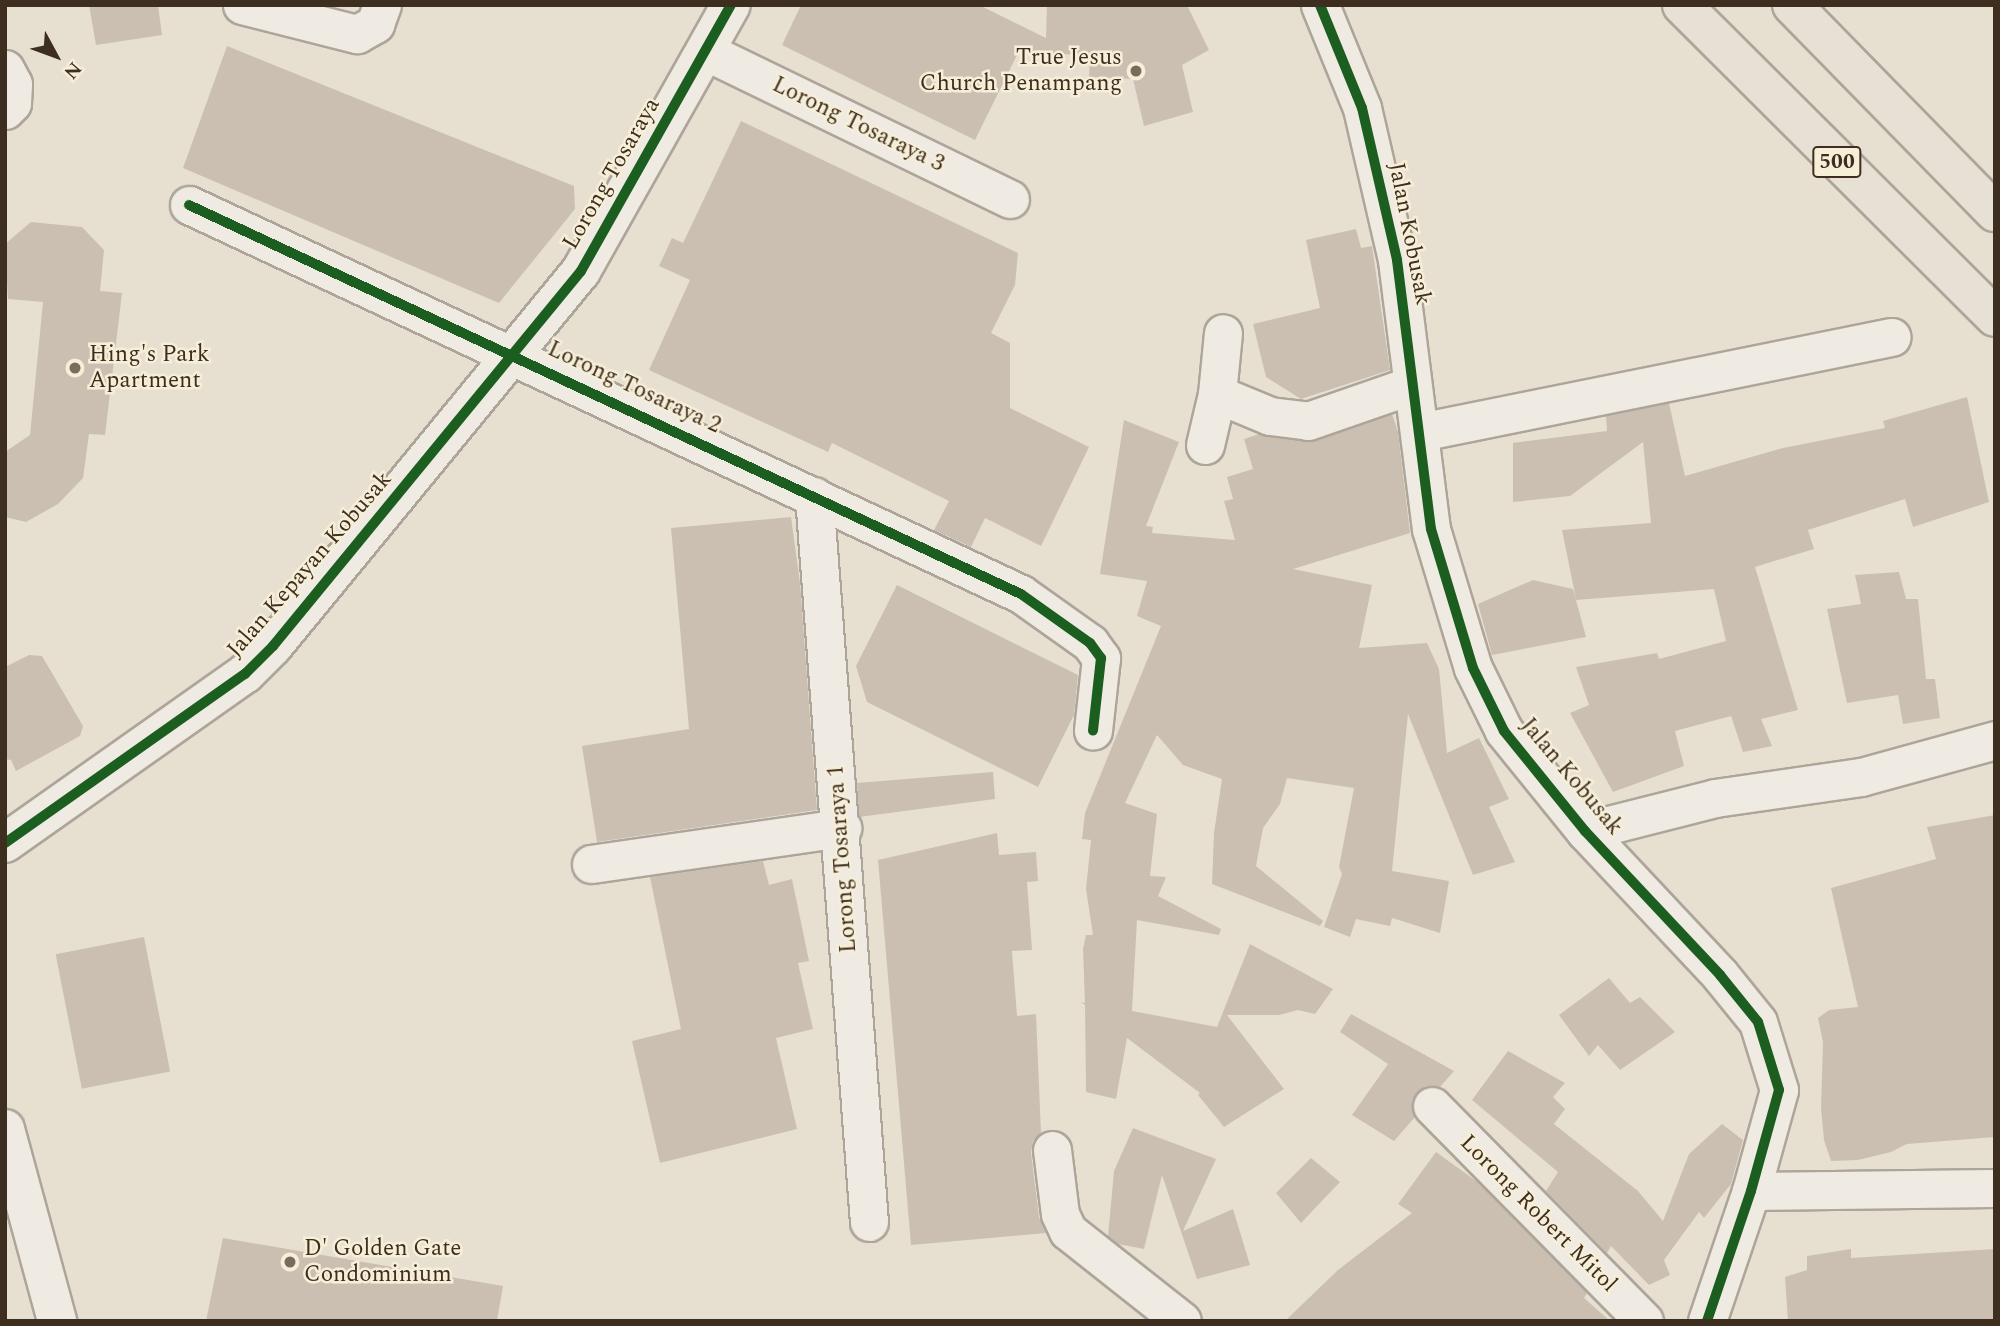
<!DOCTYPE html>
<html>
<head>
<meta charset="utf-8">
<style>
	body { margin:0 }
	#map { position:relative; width:2000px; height:1326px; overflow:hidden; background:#e7e0d1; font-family:Spectral,serif }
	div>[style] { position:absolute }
	.building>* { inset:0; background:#cbbfb2; transform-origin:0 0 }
	.roads { filter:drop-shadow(2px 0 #ada599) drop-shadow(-2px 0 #ada599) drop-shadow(0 2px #ada599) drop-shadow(0 -2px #ada599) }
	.minor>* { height:37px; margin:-18.5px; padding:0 18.5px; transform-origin:18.5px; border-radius:18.5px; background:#efebe3 }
	.tertiary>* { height:38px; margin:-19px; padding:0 19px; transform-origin:19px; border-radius:19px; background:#efebe3 }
	.secondary>* { height:38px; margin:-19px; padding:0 19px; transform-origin:19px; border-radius:19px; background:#efebe3 }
	.primary>* { height:38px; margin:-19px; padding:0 19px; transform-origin:19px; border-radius:19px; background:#e6e1d4 }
	.cycleway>* { height:10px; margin:-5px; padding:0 5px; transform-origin:5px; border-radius:5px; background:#1b5e20 }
	.dots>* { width:19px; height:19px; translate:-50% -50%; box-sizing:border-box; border:4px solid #f7eed8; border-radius:50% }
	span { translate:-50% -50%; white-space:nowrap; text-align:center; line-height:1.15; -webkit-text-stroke:5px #f7eed8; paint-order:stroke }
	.shield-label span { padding:2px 5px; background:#f7eed8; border:2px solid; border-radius:5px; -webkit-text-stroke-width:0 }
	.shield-label { font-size:21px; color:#3d2e20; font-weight:700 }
	.poi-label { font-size:23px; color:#3d2e20 }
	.right { translate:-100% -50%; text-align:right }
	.left { translate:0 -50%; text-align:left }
	.street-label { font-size:23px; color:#3d2e20 }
	.frame { position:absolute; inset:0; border:7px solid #3d2e20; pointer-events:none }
	.north { position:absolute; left:21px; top:21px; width:70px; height:70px; -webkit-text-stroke:5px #f7eed8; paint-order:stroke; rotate:131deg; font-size:19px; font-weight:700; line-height:28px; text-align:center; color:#3d2e20 }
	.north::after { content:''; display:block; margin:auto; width:24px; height:32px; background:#3d2e20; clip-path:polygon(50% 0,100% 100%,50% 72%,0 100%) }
</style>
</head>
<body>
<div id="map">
	<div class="building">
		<i style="clip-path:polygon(89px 5px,158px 5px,162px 35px,96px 45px)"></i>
		<i style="clip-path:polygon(801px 5px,979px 5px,1046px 38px,1047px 5px,1187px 5px,1209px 50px,1182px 65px,1193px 112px,1144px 126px,1133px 79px,1089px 77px,1090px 55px,1018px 53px,975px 140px,782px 45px)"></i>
		<i style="clip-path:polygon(227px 46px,574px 186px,575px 209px,499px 303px,183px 168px)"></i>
		<i style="clip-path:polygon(741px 121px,1018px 253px,1015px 285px,991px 333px,1010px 343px,1010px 408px,1089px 447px,1041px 546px,985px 518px,971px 547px,934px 530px,949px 501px,832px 443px,828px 452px,649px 370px,690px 280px,659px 266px,672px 238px,683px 243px)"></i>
		<i style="clip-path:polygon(31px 222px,82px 227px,104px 250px,100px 291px,122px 293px,105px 435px,89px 434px,83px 478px,58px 504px,26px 522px,5px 517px,5px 452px,30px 435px,43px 302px,8px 299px,5px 244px)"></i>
		<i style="clip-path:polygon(1356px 229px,1361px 248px,1372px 246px,1390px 370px,1301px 399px,1266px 377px,1253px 324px,1320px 308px,1306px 240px)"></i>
		<i style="clip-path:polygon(1967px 397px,1989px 502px,1913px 527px,1905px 499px,1808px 530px,1814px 549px,1755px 567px,1798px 710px,1761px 719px,1772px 746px,1743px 752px,1731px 716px,1675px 731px,1684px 766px,1613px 792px,1570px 713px,1589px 705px,1576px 667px,1657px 653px,1659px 659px,1726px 641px,1714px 589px,1576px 600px,1586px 637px,1492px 655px,1478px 604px,1533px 580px,1573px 589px,1576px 599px,1562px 530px,1651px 523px,1643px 442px,1570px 496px,1513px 502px,1513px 443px,1607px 431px,1606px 416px,1669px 403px,1685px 476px,1783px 448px,1885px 428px,1883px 421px)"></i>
		<i style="clip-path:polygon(1392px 414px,1398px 432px,1410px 533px,1293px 569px,1372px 585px,1359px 648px,1427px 643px,1439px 669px,1447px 753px,1479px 738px,1509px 799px,1489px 807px,1515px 862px,1473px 875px,1408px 714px,1392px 871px,1449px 881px,1440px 933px,1392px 918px,1390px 926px,1356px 919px,1350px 937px,1324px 927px,1342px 874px,1339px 867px,1354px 788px,1287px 778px,1280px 804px,1263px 828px,1256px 866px,1323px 921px,1320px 926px,1212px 884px,1214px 833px,1222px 779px,1183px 765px,1157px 735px,1125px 803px,1157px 814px,1150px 876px,1166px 877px,1158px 896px,1221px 929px,1219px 935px,1137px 920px,1132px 1011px,1217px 1027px,1250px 944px,1333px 989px,1315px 1014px,1298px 1010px,1279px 1015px,1227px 1015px,1284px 1089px,1224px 1127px,1198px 1095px,1200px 1093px,1127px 1038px,1116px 1099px,1086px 1092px,1085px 1005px,1081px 1002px,1085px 1003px,1083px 949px,1086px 935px,1093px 935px,1086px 889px,1091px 840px,1082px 839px,1085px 813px,1161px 626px,1137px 616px,1147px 581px,1100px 574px,1124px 420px,1179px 442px,1146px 526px,1153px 527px,1152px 533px,1235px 540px,1224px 501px,1233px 499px,1227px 477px,1253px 469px,1244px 439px,1259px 434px,1314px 441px)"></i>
		<i style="clip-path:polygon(791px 517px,800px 583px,817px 810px,597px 842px,582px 746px,689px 729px,671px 528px)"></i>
		<i style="clip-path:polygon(1899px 572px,1906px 599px,1918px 599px,1926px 679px,1935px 679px,1940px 718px,1903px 724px,1898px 695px,1847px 703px,1827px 609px,1861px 604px,1855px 575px)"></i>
		<i style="clip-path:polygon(897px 585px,1078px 675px,1074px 715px,1038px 787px,867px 702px,856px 666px)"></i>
		<i style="clip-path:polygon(29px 655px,42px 656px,83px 726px,80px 736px,16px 771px,11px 760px,5px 759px,5px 667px)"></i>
		<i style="clip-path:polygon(993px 772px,995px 799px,859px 817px,857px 783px)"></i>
		<i style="clip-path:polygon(1995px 815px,1995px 1137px,1907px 1144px,1891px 1152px,1858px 1160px,1831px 1161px,1824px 1140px,1821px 1108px,1823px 1042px,1818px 1018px,1829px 1010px,1858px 1007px,1831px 888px,1936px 859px,1927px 827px)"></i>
		<i style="clip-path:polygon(997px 833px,999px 855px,1036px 852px,1038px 881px,1027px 882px,1032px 950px,1012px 951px,1017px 1016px,1036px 1014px,1041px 1133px,1033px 1141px,1031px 1153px,1039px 1217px,1046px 1233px,911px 1245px,878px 860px)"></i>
		<i style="clip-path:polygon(763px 861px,769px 885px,792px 879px,809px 961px,798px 963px,813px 1029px,776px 1038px,797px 1129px,660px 1163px,632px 1041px,681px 1029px,650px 877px)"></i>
		<i style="left:144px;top:937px;width:137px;height:90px;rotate:79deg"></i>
		<i style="clip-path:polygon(1609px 978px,1630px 1003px,1640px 997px,1675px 1032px,1620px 1070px,1598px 1045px,1589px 1056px,1559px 1015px)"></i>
		<i style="clip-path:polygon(1351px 1014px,1454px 1071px,1440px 1087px,1427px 1086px,1417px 1092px,1412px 1101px,1415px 1117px,1394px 1141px,1352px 1115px,1388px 1064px,1340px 1032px)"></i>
		<i style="clip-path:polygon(1508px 1051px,1565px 1083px,1553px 1097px,1565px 1109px,1554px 1124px,1638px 1191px,1663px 1221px,1689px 1154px,1722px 1124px,1743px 1140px,1731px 1184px,1704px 1218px,1699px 1212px,1664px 1260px,1670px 1275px,1649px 1285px,1611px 1246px,1607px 1253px,1546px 1191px,1558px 1172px,1472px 1100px)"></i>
		<i style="clip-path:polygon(1133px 1128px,1216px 1159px,1183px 1231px,1233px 1209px,1250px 1265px,1197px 1279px,1162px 1175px,1144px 1249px,1118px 1244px,1108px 1236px,1114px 1171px)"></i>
		<i style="clip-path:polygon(1436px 1152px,1479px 1183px,1587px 1293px,1584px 1298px,1610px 1321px,1285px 1321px,1338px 1270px,1412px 1213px,1398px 1204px)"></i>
		<i style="clip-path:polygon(1311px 1158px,1340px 1182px,1301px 1223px,1276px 1193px)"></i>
		<i style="clip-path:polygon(223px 1238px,503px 1286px,497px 1321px,206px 1321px)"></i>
		<i style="clip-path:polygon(1851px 1249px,1851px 1258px,1995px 1249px,1995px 1321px,1788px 1321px,1785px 1277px,1807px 1270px,1807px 1256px)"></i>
	</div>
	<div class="roads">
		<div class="minor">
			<i style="left:242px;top:5px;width:119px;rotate:14.2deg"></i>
			<i style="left:357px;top:34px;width:21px;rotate:-29deg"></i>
			<i style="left:375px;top:24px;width:20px;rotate:-70deg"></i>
			<i style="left:1320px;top:5px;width:111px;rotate:67.8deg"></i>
			<i style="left:1362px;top:108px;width:156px;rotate:77deg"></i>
			<i style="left:1397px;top:260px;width:271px;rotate:82.8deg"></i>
			<i style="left:1431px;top:529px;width:145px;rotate:73.2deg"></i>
			<i style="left:1473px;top:668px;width:70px;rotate:63.8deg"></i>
			<i style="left:1504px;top:731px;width:129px;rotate:51deg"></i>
			<i style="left:1585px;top:831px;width:197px;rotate:46.8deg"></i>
			<i style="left:1720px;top:975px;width:60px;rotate:51deg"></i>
			<i style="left:1758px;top:1022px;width:71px;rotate:72.8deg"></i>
			<i style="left:1779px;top:1090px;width:105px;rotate:105.5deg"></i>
			<i style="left:1751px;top:1191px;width:137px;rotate:108.7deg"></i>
			<i style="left:705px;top:51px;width:339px;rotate:25.9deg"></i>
			<i style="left:5px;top:69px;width:17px;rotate:62deg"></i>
			<i style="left:13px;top:84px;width:19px;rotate:93deg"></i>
			<i style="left:12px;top:103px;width:10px;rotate:135deg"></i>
			<i style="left:189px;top:205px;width:918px;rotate:25.06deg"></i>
			<i style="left:1021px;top:594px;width:85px;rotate:35.4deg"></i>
			<i style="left:1090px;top:643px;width:19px;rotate:54deg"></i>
			<i style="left:1101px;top:658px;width:73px;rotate:96.3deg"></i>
			<i style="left:1217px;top:394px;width:57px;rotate:22.5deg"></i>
			<i style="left:1270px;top:416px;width:38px;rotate:7deg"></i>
			<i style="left:1308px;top:421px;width:110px;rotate:-19.1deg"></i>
			<i style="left:1420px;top:432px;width:481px;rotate:-11.4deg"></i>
			<i style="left:1205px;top:445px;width:52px;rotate:-76.8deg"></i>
			<i style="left:1217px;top:394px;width:61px;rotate:-84.4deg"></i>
			<i style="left:814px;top:496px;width:728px;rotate:85.67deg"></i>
			<i style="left:1585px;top:831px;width:134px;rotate:-14.2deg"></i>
			<i style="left:1715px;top:798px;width:148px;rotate:-8.2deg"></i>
			<i style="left:1861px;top:777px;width:139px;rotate:-15.4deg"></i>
			<i style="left:591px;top:864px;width:254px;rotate:-8.2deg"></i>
			<i style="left:1432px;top:1106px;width:302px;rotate:45.4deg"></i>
			<i style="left:1052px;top:1150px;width:64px;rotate:82.9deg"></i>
			<i style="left:1060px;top:1214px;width:19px;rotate:65deg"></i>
			<i style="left:1068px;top:1231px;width:145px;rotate:38.3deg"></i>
			<i style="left:1751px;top:1191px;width:244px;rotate:-0.7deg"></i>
		</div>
		<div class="tertiary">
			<i style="left:5px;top:843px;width:294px;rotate:-35.2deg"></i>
			<i style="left:245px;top:674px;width:40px;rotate:-45deg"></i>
			<i style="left:273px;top:646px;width:485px;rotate:-50.6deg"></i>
			<i style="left:581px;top:271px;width:305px;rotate:-60.6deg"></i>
		</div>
		<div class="secondary">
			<i style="left:5px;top:1129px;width:199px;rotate:74.8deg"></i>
		</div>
		<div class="primary">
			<i style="left:1682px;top:5px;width:442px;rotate:44.9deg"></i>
			<i style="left:1792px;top:5px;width:290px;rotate:45.6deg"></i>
		</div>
	</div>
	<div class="cycleway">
		<i style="left:1320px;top:5px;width:111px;rotate:67.8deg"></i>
		<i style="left:1362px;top:108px;width:156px;rotate:77deg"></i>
		<i style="left:1397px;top:260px;width:271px;rotate:82.8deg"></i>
		<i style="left:1431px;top:529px;width:145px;rotate:73.2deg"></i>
		<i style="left:1473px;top:668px;width:70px;rotate:63.8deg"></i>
		<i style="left:1504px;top:731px;width:129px;rotate:51deg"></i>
		<i style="left:1585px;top:831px;width:197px;rotate:46.8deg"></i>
		<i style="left:1720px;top:975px;width:60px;rotate:51deg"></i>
		<i style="left:1758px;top:1022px;width:71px;rotate:72.8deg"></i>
		<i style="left:1779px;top:1090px;width:105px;rotate:105.5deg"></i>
		<i style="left:1751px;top:1191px;width:137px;rotate:108.7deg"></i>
		<i style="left:189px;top:205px;width:918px;rotate:25.06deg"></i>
		<i style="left:1021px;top:594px;width:85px;rotate:35.4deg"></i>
		<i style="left:1090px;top:643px;width:19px;rotate:54deg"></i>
		<i style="left:1101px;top:658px;width:73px;rotate:96.3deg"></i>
		<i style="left:5px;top:843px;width:294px;rotate:-35.2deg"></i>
		<i style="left:245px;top:674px;width:40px;rotate:-45deg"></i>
		<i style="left:273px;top:646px;width:485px;rotate:-50.6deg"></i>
		<i style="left:581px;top:271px;width:305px;rotate:-60.6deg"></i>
	</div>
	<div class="dots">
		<i style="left:1136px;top:71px;background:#786c5e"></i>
		<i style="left:75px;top:368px;background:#786c5e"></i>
		<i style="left:290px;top:1262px;background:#786c5e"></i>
	</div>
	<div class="shield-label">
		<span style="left:1837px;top:162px">500</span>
	</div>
	<div class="poi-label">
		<span class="right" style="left:1122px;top:71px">True Jesus<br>Church Penampang</span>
		<span class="left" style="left:89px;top:368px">Hing's Park<br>Apartment</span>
		<span class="left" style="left:304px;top:1262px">D' Golden Gate<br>Condominium</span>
	</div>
	<div class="street-label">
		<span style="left:858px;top:125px;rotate:26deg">Lorong Tosaraya 3</span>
		<span style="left:612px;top:174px;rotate:-60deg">Lorong Tosaraya</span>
		<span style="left:1409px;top:234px;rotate:79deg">Jalan Kobusak</span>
		<span style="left:634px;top:388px;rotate:25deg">Lorong Tosaraya 2</span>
		<span style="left:310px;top:565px;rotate:-49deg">Jalan Kepayan Kobusak</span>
		<span style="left:1571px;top:777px;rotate:50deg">Jalan Kobusak</span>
		<span style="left:843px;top:859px;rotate:-94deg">Lorong Tosaraya 1</span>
		<span style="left:1538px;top:1214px;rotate:45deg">Lorong Robert Mitol</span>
	</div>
	<div class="frame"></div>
	<div class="north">N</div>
</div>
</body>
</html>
